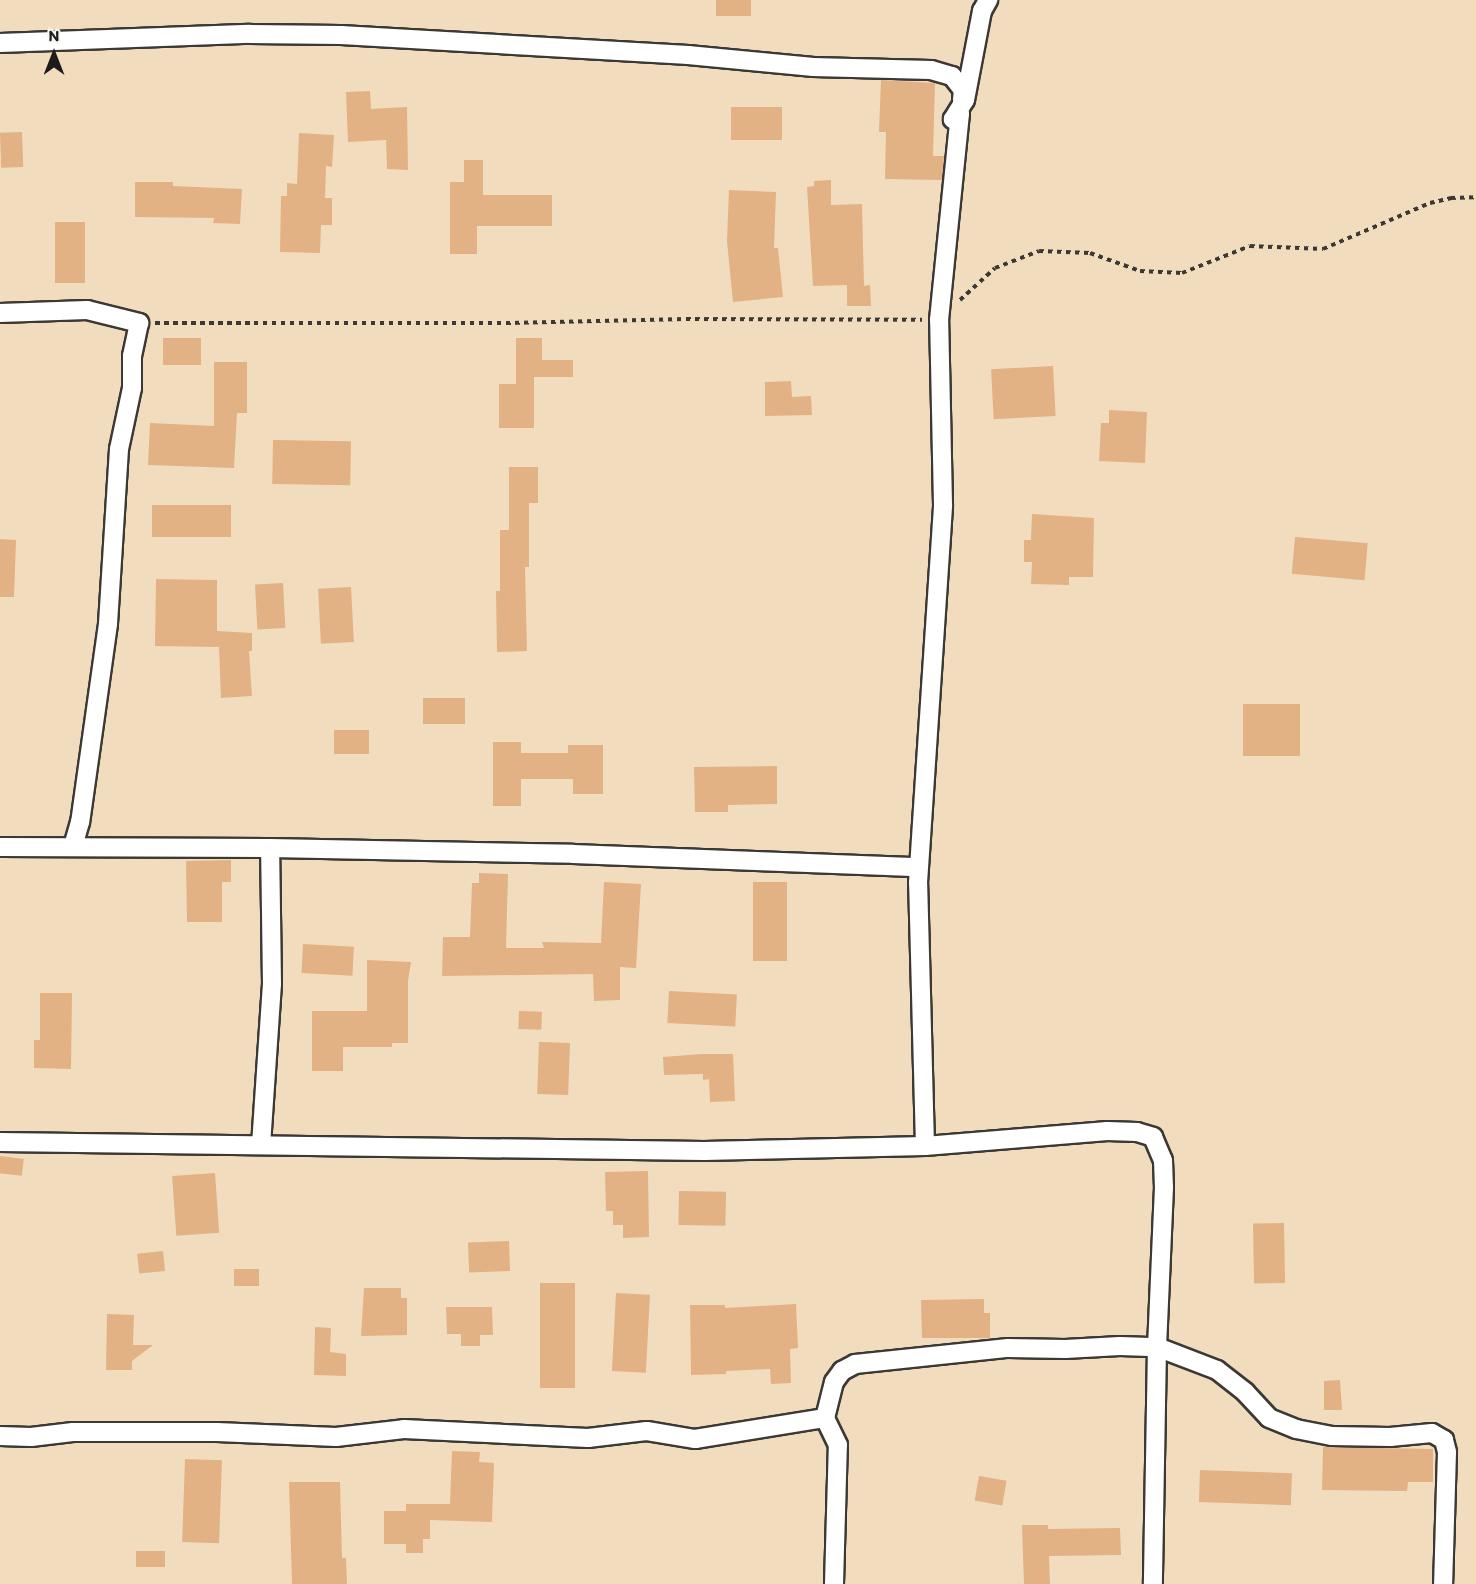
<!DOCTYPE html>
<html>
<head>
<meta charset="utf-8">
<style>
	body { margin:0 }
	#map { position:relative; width:1476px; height:1584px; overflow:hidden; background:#f2dcbe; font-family:Itim,sans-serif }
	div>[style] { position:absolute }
	.building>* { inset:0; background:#e2b284; transform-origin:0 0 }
	.path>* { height:4px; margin-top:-2px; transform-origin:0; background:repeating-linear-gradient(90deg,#3c3934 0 4.5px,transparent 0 9px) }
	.roads { filter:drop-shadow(2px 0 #3c3934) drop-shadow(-2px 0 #3c3934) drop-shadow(0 2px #3c3934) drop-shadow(0 -2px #3c3934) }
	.minor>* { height:18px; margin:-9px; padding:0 9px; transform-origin:9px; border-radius:9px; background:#fff }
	span { translate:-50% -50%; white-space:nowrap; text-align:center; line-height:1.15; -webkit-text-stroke:4.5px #f6f6f2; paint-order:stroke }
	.north { position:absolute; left:24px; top:24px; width:60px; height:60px; -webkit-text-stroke:4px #f6f6f2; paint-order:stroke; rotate:0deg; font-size:16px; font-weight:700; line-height:24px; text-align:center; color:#1c1c1c }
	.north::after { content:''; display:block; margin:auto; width:21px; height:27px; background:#1c1c1c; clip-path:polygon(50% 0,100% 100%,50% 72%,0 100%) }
</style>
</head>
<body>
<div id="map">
	<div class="building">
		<i style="left:716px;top:0;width:35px;height:16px"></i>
		<i style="clip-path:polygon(881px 80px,935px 83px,933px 156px,944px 156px,942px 180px,885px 179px,886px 132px,879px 132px)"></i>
		<i style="clip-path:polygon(370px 91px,371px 109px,407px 107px,408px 170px,387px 169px,386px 140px,348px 142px,346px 92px)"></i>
		<i style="left:731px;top:107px;width:51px;height:33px"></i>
		<i style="left:22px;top:132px;width:35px;height:22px;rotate:88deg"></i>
		<i style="clip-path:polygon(299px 133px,334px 135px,332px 167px,326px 166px,325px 198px,332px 198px,332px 225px,321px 225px,320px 253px,280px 252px,281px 196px,287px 196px,287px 183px,297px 184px)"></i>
		<i style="clip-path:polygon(464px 160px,483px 160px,483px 195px,552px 195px,552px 226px,477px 226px,477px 254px,450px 254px,450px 182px,464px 182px)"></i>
		<i style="clip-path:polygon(831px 180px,831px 205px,862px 204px,864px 286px,870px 285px,871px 306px,847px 306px,847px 285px,813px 286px,807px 187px,814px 186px,814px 181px)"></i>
		<i style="clip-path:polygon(135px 182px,173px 182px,173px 186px,242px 189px,240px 224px,213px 223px,214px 218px,135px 217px)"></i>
		<i style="clip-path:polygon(729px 190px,776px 192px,774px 248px,778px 248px,783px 297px,733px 302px,727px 241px)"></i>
		<i style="left:55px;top:222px;width:30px;height:61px"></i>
		<i style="left:163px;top:338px;width:38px;height:27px"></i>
		<i style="clip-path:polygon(516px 338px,542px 338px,542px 360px,573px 360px,573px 377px,534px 377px,534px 428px,499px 428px,499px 384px,516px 384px)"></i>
		<i style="clip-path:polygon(214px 362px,247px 362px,247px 413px,237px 413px,234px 468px,148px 465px,150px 423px,214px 426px)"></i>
		<i style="left:1053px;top:366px;width:50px;height:62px;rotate:87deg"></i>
		<i style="clip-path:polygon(791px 381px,792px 397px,811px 396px,812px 415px,765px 416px,765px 382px)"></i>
		<i style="clip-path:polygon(1109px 410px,1147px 412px,1145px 463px,1099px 461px,1101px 423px,1109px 423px)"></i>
		<i style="left:273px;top:440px;width:78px;height:44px;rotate:1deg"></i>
		<i style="clip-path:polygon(509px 467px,538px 467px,538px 503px,529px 503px,529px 567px,525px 567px,527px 651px,497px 652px,496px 591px,500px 591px,500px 530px,509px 530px)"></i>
		<i style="left:231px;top:505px;width:32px;height:79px;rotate:90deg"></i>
		<i style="clip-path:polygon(1032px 514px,1094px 518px,1093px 577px,1069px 577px,1069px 585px,1031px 584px,1032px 562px,1024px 562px,1024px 540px,1031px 540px)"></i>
		<i style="left:1295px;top:537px;width:73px;height:37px;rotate:5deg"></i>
		<i style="clip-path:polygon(0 539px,16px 540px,14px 597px,0 597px)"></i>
		<i style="clip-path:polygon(156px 579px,217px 580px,217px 631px,252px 633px,252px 651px,249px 651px,252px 696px,221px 698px,219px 647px,155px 646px)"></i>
		<i style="left:283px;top:583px;width:45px;height:28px;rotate:87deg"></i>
		<i style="left:351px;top:587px;width:55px;height:33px;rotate:87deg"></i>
		<i style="left:423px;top:698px;width:42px;height:26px"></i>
		<i style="left:1243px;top:704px;width:57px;height:52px"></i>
		<i style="left:334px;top:730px;width:35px;height:24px"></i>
		<i style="clip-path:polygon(493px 742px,521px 742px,521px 753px,568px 753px,568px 745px,603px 745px,603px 794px,573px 794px,573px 779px,521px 779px,521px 806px,493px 806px)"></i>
		<i style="clip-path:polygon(777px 766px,777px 804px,728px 805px,728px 812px,695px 812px,694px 767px)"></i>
		<i style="clip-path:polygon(231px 860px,231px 882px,222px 882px,222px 922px,187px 922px,186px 861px)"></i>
		<i style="clip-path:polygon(479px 873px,508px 874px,506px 948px,544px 948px,542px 942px,601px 943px,604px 882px,641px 884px,636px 968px,620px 967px,620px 1000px,594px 1001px,593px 974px,442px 976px,443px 937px,470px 937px,472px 883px,479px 883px)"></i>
		<i style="left:753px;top:882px;width:34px;height:79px"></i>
		<i style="left:303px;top:944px;width:51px;height:29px;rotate:3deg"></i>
		<i style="clip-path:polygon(367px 960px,411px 962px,408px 981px,408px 1043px,392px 1043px,392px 1047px,343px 1047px,343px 1071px,312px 1071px,312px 1011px,367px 1011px)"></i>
		<i style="left:669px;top:991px;width:68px;height:32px;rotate:3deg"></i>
		<i style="clip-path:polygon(40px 993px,72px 993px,71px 1069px,34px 1068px,34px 1040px,40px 1040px)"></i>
		<i style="left:519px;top:1011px;width:23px;height:18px;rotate:2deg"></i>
		<i style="left:539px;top:1042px;width:31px;height:52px;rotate:2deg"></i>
		<i style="clip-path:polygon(702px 1054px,733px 1054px,735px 1101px,710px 1102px,709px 1079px,703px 1080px,703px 1074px,664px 1075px,663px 1057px)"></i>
		<i style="left:0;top:1156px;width:24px;height:17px;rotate:7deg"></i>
		<i style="clip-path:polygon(648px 1171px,649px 1237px,623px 1238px,623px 1225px,613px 1225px,613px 1211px,606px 1211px,605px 1172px)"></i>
		<i style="left:215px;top:1173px;width:60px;height:43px;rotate:86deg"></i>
		<i style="left:679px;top:1191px;width:47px;height:34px;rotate:1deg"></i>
		<i style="left:1284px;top:1223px;width:60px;height:31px;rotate:89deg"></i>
		<i style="left:509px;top:1241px;width:30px;height:41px;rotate:88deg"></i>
		<i style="left:163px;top:1251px;width:20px;height:26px;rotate:84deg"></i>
		<i style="left:234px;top:1269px;width:25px;height:17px"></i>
		<i style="left:540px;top:1283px;width:35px;height:105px"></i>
		<i style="clip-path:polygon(364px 1288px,401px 1288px,401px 1298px,407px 1298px,407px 1335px,361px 1336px)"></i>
		<i style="left:616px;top:1293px;width:34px;height:78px;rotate:3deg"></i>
		<i style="clip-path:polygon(984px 1299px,984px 1313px,990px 1313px,990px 1338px,922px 1338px,921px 1300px)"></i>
		<i style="clip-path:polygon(796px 1304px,798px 1348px,790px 1349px,791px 1383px,771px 1384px,770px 1369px,726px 1371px,726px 1374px,691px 1375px,690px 1305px,725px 1305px,725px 1308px)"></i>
		<i style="clip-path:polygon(446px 1307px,492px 1307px,493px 1335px,480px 1335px,480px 1346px,461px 1346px,461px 1334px,447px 1334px)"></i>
		<i style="clip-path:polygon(107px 1314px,134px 1315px,133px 1345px,153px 1345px,132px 1361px,132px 1370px,106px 1370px)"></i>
		<i style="clip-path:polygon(315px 1327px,331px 1328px,330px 1352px,346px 1354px,346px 1376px,314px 1375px)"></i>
		<i style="clip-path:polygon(1340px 1380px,1342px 1410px,1324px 1410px,1324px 1381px)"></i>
		<i style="clip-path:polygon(1323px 1447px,1433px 1449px,1433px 1482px,1408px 1482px,1407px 1491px,1322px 1490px)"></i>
		<i style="clip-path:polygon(452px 1451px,480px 1452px,479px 1462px,494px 1463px,492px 1522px,430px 1520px,430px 1539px,423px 1539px,423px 1553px,406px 1553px,406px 1544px,384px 1544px,384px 1511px,406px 1511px,406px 1504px,450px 1504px)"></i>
		<i style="left:185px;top:1459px;width:37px;height:83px;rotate:2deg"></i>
		<i style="left:1200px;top:1470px;width:92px;height:32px;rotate:2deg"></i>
		<i style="left:979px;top:1476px;width:28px;height:25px;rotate:10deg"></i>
		<i style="clip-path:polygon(289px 1482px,340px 1482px,342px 1558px,346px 1558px,347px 1584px,292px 1584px)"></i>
		<i style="clip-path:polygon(1022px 1525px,1048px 1525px,1048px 1529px,1120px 1528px,1121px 1555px,1049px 1556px,1050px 1584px,1024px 1584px)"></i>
		<i style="left:136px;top:1551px;width:29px;height:16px"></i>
	</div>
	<div class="path">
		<i style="left:960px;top:300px;width:47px;rotate:-42.4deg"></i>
		<i style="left:995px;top:268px;width:47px;rotate:-21.1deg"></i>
		<i style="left:1039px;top:251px;width:51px;rotate:2.2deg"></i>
		<i style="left:1090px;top:253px;width:53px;rotate:19.8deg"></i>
		<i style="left:1140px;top:271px;width:42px;rotate:2.7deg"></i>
		<i style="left:1182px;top:273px;width:73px;rotate:-21.7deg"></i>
		<i style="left:1250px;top:246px;width:73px;rotate:2.4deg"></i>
		<i style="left:1323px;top:249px;width:116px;rotate:-23.3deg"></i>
		<i style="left:1430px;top:203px;width:22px;rotate:-13deg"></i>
		<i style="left:1451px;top:198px;width:25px;rotate:-2deg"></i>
		<i style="left:155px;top:323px;width:351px"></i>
		<i style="left:506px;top:323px;width:180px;rotate:-1.3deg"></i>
		<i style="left:686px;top:319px;width:236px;rotate:0.2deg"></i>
	</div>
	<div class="roads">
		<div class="minor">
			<i style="left:0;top:43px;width:250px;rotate:-2.1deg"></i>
			<i style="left:250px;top:34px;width:91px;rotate:0.6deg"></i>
			<i style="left:341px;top:35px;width:348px;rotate:3.3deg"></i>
			<i style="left:688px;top:55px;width:126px;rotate:5.5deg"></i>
			<i style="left:813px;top:67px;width:118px;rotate:1.5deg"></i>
			<i style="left:931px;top:70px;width:22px;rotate:16deg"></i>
			<i style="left:952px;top:76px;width:18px;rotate:52deg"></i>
			<i style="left:963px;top:90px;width:10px;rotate:96deg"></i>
			<i style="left:0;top:313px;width:87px;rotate:-2deg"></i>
			<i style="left:87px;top:310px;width:54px;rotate:14deg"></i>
			<i style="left:139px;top:323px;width:34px;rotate:102deg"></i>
			<i style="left:132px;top:356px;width:32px;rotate:90deg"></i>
			<i style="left:132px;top:388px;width:62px;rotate:102deg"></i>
			<i style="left:119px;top:449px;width:175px;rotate:93.6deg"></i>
			<i style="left:108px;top:624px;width:200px;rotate:98deg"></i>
			<i style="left:80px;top:822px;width:26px;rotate:106deg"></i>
			<i style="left:0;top:847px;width:270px;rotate:0.2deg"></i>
			<i style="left:270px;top:848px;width:303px;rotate:1.1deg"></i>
			<i style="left:573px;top:854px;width:346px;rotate:2.2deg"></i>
			<i style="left:0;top:1142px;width:704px;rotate:0.73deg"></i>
			<i style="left:704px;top:1151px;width:221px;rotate:-1.3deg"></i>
			<i style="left:925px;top:1146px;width:183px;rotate:-4.7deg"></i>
			<i style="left:1107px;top:1131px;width:30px;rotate:2deg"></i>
			<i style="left:1137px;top:1132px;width:17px;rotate:17deg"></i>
			<i style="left:1153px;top:1137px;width:25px;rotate:67deg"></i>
			<i style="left:1163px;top:1160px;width:27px;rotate:88deg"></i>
			<i style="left:1164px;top:1187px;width:160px;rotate:92.5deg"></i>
			<i style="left:1157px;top:1347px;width:237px;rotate:91deg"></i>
			<i style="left:261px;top:1145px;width:161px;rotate:-86.1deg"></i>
			<i style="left:272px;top:984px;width:136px;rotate:-90.8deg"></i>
			<i style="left:925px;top:1146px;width:263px;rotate:-91.5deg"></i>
			<i style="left:918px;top:883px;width:379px;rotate:-86.2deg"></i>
			<i style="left:943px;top:505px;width:185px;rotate:-91.2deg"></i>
			<i style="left:939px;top:320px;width:207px;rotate:-84.2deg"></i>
			<i style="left:960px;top:114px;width:9px;rotate:144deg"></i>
			<i style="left:953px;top:119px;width:22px;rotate:-58deg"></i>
			<i style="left:965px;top:100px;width:91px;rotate:-79.2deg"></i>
			<i style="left:982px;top:11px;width:13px;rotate:-61deg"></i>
			<i style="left:0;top:1436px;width:31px;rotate:2deg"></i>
			<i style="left:31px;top:1437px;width:42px;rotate:-6.8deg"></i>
			<i style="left:73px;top:1432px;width:144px"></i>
			<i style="left:217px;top:1432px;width:119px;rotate:2.4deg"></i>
			<i style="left:336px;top:1437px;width:68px;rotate:-6.7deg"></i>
			<i style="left:404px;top:1429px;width:184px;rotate:2.8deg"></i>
			<i style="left:588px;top:1438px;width:59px;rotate:-6.8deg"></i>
			<i style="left:647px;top:1431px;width:49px;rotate:9.5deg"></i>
			<i style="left:695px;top:1439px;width:132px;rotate:-9.2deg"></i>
			<i style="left:834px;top:1584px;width:139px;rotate:-88.4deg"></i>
			<i style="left:838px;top:1445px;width:30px;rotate:-116deg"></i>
			<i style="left:825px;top:1418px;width:37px;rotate:-76deg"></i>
			<i style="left:834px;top:1382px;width:14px;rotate:-54deg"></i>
			<i style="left:842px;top:1371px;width:15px;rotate:-28deg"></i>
			<i style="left:855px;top:1364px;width:154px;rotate:-6deg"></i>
			<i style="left:1008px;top:1348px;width:57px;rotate:1deg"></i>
			<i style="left:1065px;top:1349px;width:55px;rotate:-3.1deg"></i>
			<i style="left:1120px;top:1346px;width:37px;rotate:2deg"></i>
			<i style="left:1157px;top:1347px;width:64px;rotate:21deg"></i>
			<i style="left:1217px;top:1370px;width:36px;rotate:38deg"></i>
			<i style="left:1245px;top:1392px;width:35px;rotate:47deg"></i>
			<i style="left:1269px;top:1418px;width:29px;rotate:22deg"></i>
			<i style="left:1296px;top:1429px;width:37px;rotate:11deg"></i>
			<i style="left:1332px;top:1436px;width:58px;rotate:1deg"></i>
			<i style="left:1390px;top:1437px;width:42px;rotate:-5.4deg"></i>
			<i style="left:1432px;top:1433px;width:14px;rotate:30deg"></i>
			<i style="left:1444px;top:1440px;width:12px;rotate:76deg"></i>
			<i style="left:1447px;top:1452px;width:132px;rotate:91.7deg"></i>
		</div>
	</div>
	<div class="north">N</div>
</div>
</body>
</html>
